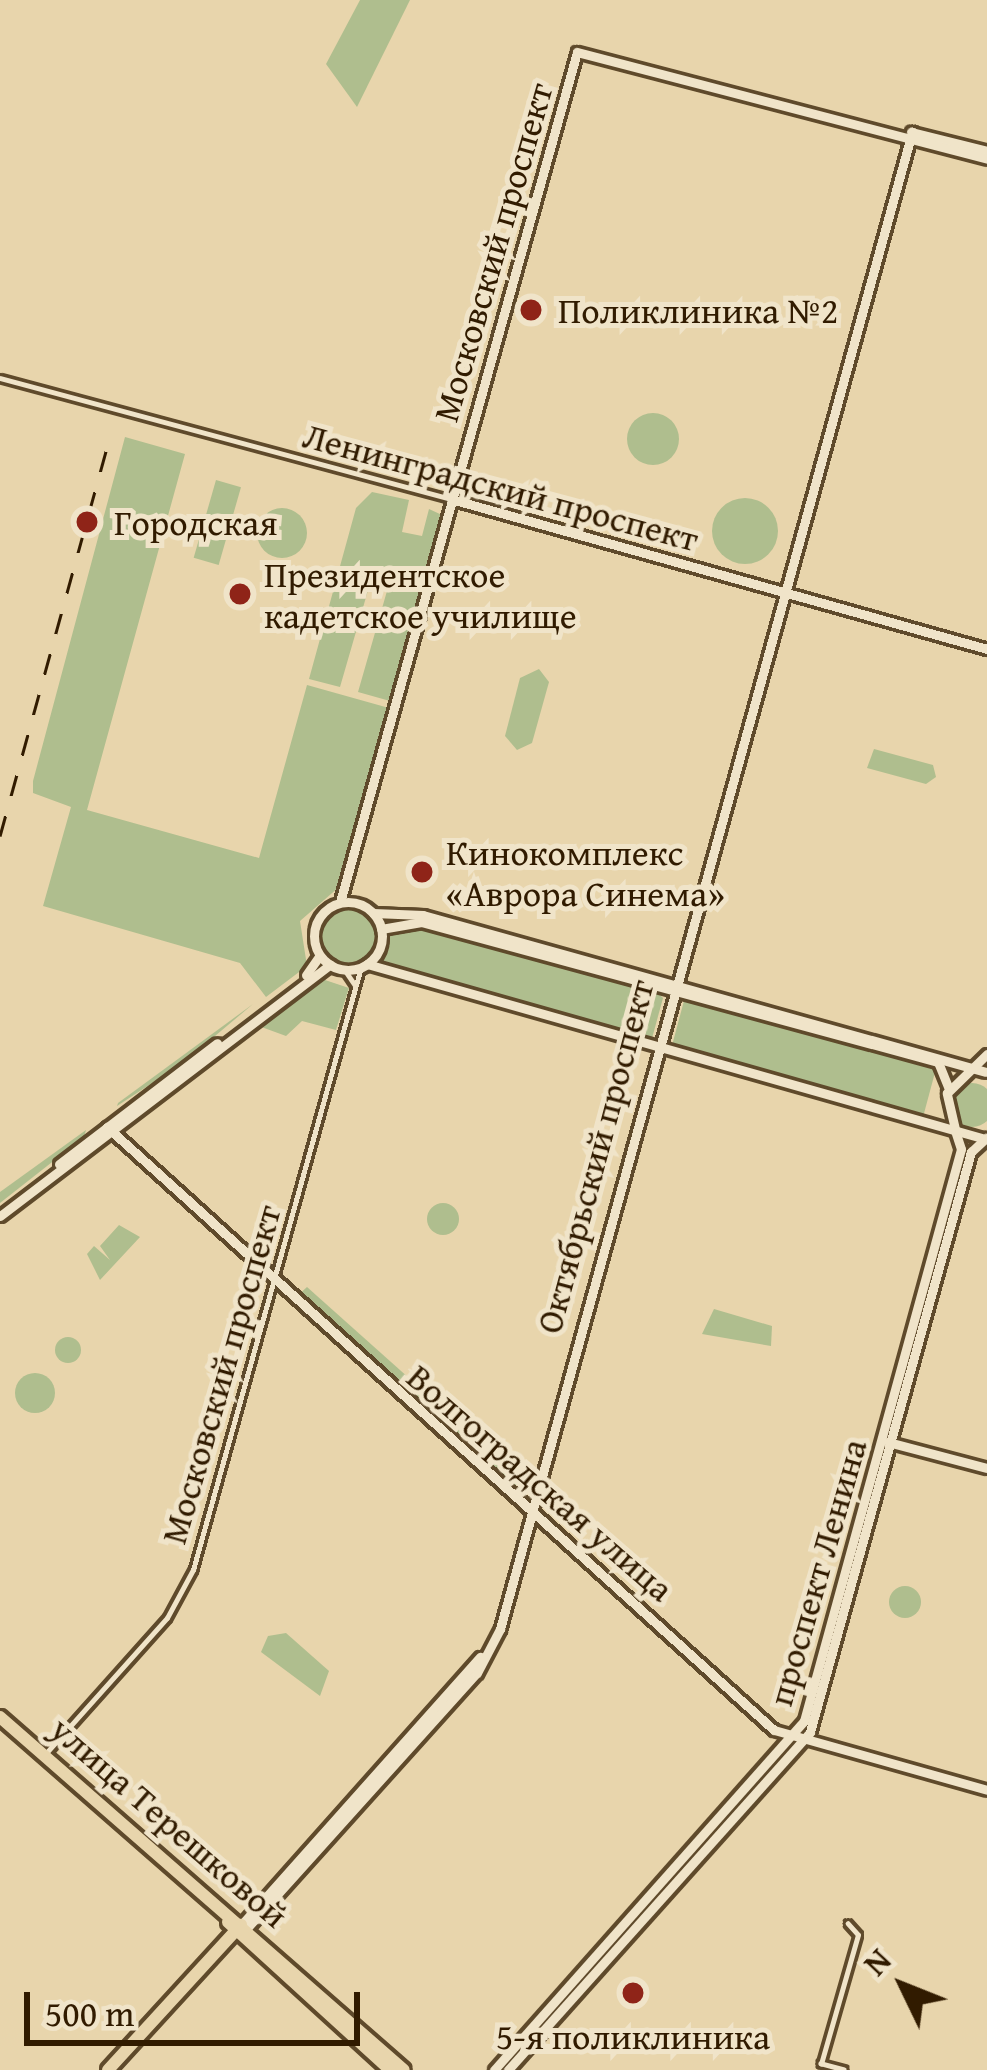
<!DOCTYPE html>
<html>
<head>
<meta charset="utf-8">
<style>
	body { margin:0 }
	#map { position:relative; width:987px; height:2070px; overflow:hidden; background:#e8d5ac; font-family:"Gentium Book Plus",serif }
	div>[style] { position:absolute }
	.green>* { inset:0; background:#afbe8e; transform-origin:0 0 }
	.round { border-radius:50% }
	.roads { filter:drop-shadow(3px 0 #5f4a2b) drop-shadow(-3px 0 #5f4a2b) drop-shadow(0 3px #5f4a2b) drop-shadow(0 -3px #5f4a2b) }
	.street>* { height:4.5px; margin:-2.25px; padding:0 2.25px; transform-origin:2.25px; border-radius:2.25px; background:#f0e4c9 }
	.secondary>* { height:9px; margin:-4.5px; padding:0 4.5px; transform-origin:4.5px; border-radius:4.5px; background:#f0e4c9 }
	.secondary>.ring { margin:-4.5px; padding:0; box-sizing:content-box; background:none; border:9px solid #f0e4c9; border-radius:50% }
	.primary>* { height:12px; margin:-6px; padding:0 6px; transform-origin:6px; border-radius:6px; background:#e8d5ac }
	.rail>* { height:3px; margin-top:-1.5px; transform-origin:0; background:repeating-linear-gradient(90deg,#311b00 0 21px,transparent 0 42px) }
	.dots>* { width:33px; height:33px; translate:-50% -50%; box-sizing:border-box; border:6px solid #f0e4c9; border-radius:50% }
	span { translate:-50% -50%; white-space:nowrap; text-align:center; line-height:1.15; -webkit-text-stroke:10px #f0e4c9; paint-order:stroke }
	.street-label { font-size:36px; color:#311b00 }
	.poi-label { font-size:36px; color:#311b00 }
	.left { translate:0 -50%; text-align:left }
	.north { position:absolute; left:843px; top:1926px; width:120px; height:120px; -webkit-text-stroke:9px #f0e4c9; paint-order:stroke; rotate:313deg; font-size:33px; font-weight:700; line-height:48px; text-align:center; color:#311b00 }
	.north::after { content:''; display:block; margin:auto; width:42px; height:54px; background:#311b00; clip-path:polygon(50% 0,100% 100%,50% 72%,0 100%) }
	.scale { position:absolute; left:24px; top:1992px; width:336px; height:54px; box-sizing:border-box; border:6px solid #311b00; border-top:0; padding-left:15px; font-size:36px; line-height:42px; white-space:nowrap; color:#311b00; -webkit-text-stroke:9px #f0e4c9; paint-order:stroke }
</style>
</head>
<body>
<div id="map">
	<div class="green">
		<i style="clip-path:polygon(360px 0,410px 0,357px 107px,326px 64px)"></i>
		<i class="round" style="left:627px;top:413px;width:52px;height:52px"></i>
		<i style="clip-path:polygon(125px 437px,185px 454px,87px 810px,259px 858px,307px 685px,389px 708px,339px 887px,300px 921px,307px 966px,266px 997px,240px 963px,43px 906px,71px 807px,33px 793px,33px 781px)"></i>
		<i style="left:216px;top:480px;width:26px;height:81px;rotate:16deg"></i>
		<i style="clip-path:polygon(372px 492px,409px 500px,402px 532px,422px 536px,429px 509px,442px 515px,390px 701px,358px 692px,389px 584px,371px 580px,340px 687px,309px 679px,356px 508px)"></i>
		<i class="round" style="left:712px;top:498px;width:66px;height:66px"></i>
		<i class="round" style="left:257px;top:508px;width:50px;height:50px"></i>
		<i style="clip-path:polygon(539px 669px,549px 682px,532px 743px,517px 750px,505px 736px,520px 678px)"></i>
		<i style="clip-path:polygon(874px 749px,933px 765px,936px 777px,926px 784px,867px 768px)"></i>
		<i class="round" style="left:321px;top:909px;width:54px;height:54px"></i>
		<i style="clip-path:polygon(413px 924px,654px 989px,663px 998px,651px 1042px,388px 973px,375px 963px,386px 929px)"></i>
		<i style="clip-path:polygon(316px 977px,349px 988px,336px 1030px,302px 1021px,286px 1036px,256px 1025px)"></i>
		<i style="left:685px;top:997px;width:261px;height:52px;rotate:15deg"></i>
		<i style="clip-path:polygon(253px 1004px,183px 1063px,117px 1106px,118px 1103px)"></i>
		<i class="round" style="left:950px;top:1083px;width:44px;height:44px"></i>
		<i style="clip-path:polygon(86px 1130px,84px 1137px,0 1203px,0 1192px)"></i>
		<i class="round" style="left:427px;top:1203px;width:32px;height:32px"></i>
		<i style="clip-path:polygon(119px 1225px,140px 1237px,100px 1280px,87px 1254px,94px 1246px,110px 1260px,100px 1246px)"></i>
		<i style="clip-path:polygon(307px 1287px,521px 1478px,513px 1490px,294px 1299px)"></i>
		<i style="clip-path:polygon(714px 1309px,772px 1326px,771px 1346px,702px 1334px)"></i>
		<i class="round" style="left:55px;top:1337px;width:26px;height:26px"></i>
		<i class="round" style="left:15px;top:1373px;width:40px;height:40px"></i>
		<i class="round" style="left:889px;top:1586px;width:32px;height:32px"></i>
		<i style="clip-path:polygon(286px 1633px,329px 1671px,320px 1696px,261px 1652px,268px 1636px)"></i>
	</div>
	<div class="roads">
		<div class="street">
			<i style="left:0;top:378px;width:467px;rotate:15deg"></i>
			<i style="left:345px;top:970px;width:18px;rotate:56deg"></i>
			<i style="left:48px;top:1751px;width:178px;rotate:-48.2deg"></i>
			<i style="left:167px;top:1618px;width:55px;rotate:-61.6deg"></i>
			<i style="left:193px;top:1570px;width:626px;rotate:-74.43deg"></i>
			<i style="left:844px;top:2070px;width:24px;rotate:-165deg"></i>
			<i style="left:821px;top:2064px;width:134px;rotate:-74deg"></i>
			<i style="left:858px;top:1935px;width:15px;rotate:-132deg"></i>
		</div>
		<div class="secondary">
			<i style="left:911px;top:132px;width:78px;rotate:14deg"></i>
			<i style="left:451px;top:499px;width:557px;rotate:15.63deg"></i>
			<i style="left:340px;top:902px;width:882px;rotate:-74.42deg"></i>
			<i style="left:577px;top:52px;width:424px;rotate:14.6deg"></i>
			<i class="ring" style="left:314px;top:902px;width:59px;height:59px"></i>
			<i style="left:373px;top:913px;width:50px;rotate:2.3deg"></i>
			<i style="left:423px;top:915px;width:584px;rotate:15.58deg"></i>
			<i style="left:381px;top:929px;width:41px;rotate:-9.9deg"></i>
			<i style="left:421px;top:922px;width:536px;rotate:15.15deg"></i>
			<i style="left:938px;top:1062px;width:29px;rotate:68deg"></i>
			<i style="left:367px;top:964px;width:639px;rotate:15.8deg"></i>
			<i style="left:306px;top:975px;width:24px;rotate:-55deg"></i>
			<i style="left:107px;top:1127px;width:899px;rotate:42.12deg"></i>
			<i style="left:774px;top:1730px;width:221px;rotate:15.7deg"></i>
			<i style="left:955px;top:1129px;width:37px;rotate:-103deg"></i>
			<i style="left:947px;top:1093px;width:56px;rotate:-44.3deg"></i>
			<i style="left:59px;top:1164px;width:199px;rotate:-37.4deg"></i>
			<i style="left:0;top:1216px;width:415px;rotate:-37.3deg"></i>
			<i style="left:888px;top:1442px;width:102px;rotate:14.7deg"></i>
			<i style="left:242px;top:1924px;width:358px;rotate:-48.3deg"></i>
			<i style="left:247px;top:1928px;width:343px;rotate:-48deg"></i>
			<i style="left:477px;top:1673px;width:50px;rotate:-62.4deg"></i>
			<i style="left:500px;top:1629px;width:1553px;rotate:-74.61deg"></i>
			<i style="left:494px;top:2070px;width:467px;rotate:-48.4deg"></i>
			<i style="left:804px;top:1721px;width:593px;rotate:-74.65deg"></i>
			<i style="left:961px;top:1149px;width:22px;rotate:-108deg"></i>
			<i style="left:508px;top:2070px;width:453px;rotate:-48.2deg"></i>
			<i style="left:810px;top:1732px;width:602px;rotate:-74.49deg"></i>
			<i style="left:971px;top:1152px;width:21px;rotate:-43deg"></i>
		</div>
		<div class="primary">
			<i style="left:0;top:1717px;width:536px;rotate:41.15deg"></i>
			<i style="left:228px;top:1922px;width:219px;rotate:42.4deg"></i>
			<i style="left:108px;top:2070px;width:197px;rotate:-47.5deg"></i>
		</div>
	</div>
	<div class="rail">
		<i style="left:0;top:836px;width:400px;rotate:-74.6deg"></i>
	</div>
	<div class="dots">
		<i style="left:531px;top:310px;background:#8f2418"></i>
		<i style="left:87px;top:522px;background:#8f2418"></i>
		<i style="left:240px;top:594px;background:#8f2418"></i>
		<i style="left:422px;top:872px;background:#8f2418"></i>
		<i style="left:633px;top:1993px;background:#8f2418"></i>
	</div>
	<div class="street-label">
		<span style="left:492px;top:252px;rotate:-74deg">Московский проспект</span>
		<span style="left:501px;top:486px;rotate:15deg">Ленинградский проспект</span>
		<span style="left:594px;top:1156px;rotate:-75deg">Октябрьский проспект</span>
		<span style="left:220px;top:1374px;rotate:-74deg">Московский проспект</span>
		<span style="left:541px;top:1482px;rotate:41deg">Волгоградская улица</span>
		<span style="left:816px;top:1572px;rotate:-74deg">проспект Ленина</span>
		<span style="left:170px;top:1821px;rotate:41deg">улица Терешковой</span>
	</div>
	<div class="poi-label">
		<span class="left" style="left:558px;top:310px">Поликлиника №2</span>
		<span class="left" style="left:114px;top:522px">Городская</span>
		<span class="left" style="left:264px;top:594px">Президентское<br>кадетское училище</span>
		<span class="left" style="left:446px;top:872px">Кинокомплекс<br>«Аврора Синема»</span>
		<span style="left:633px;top:2036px">5-я поликлиника</span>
	</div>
	<div class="north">N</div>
	<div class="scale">500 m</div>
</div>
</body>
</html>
